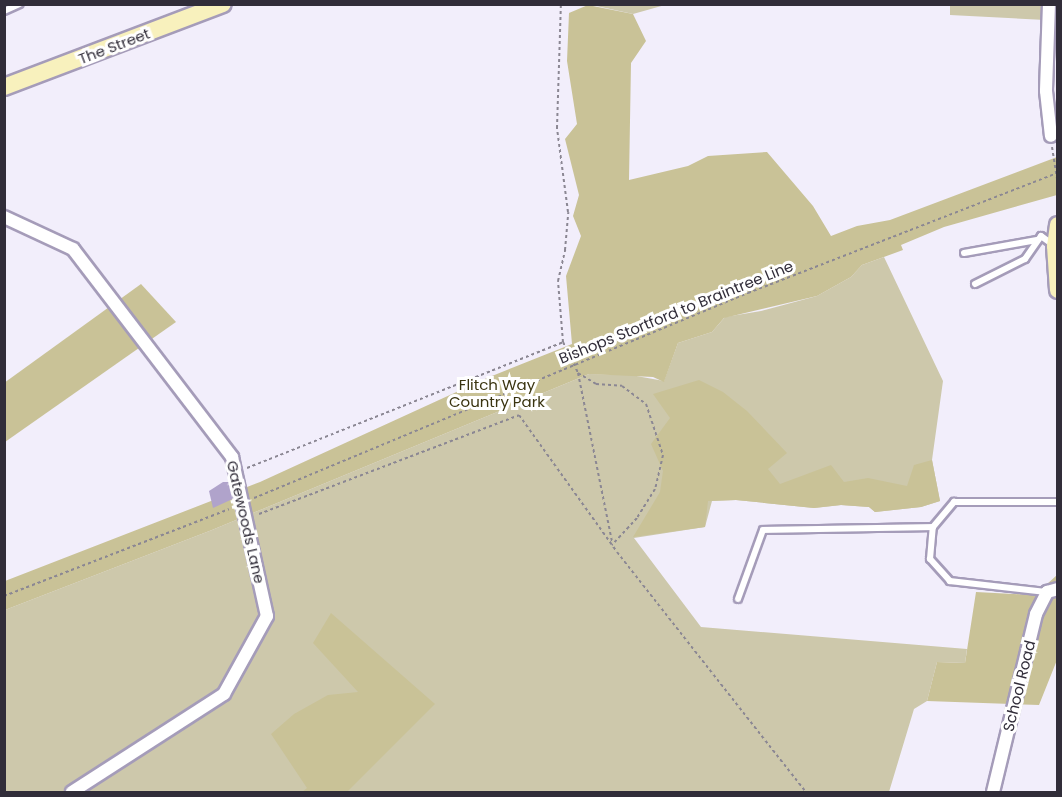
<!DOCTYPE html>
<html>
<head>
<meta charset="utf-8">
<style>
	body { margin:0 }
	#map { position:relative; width:1062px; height:797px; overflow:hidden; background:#f2eefb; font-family:Poppins,sans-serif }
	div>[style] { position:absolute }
	.green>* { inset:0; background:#cdc8ab }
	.forest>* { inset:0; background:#c9c297 }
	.water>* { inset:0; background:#b0a3cb }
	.path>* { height:2px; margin-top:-1px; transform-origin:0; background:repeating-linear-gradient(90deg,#8b8793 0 3px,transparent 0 6px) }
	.roads { filter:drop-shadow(2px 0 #a59cb9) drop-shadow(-2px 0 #a59cb9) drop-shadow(0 2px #a59cb9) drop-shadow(0 -2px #a59cb9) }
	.lane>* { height:6px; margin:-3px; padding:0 3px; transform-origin:3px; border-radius:3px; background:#fff }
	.street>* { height:12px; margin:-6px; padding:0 6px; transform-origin:6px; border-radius:6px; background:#fff }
	.secondary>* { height:16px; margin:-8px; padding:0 8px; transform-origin:8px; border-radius:8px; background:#f8f1bd }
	span { translate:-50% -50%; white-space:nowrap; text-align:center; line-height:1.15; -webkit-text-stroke:6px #fff; paint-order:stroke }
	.street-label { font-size:15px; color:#312d39 }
	.park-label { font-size:15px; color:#3a3410 }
	.frame { position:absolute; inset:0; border:6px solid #312d39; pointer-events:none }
</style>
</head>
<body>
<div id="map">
	<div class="green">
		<i style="clip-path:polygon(592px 5px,665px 5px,633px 14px)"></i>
		<i style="clip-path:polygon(950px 5px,1046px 5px,1045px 20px,950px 15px)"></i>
		<i style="clip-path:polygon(884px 257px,943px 381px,932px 460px,940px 501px,921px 507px,875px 512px,869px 507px,841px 505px,814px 508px,736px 500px,712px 501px,705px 527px,634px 538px,701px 627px,967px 649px,965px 663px,937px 662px,927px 701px,914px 709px,889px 792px,5px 792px,5px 610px,212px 530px,589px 374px,631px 375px,664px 381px,678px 343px,712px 332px,725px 317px,761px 311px,817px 296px,851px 277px,862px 265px)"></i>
	</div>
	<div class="forest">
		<i style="clip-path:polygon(588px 5px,633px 14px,646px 41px,631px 63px,629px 180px,688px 166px,708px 156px,767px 152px,813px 206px,831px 236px,857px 226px,890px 220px,1057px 157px,1057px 195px,944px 227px,901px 245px,903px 250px,862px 265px,851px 277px,817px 296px,724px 318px,712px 332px,678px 343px,664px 382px,653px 377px,589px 374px,212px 530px,5px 610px,5px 581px,260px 482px,487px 378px,572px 344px,566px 276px,581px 236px,573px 216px,579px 195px,565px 139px,577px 124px,567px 61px,569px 13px)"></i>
		<i style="clip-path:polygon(141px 284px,176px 322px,5px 442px,4px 383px)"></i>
		<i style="clip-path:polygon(699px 380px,723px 392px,747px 411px,787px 453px,768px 469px,780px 484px,831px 465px,844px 482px,868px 478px,907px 486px,914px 465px,932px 460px,940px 501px,921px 507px,875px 512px,869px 507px,841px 505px,814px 508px,736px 500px,708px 501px,705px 527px,633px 537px,660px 492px,663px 471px,651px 444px,670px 418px,653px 394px)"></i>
		<i style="clip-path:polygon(1057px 575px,1057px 660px,1039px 705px,927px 701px,937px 662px,965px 663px,976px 592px,1035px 595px)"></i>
		<i style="clip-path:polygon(331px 613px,435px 704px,347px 792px,302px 792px,307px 788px,271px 734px,294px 714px,328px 695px,358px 692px,313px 643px)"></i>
	</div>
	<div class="water">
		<i style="clip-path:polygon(223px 482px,231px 482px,237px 497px,213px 508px,209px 491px)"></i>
	</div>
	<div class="path">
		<i style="left:1052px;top:147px;width:36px;rotate:81deg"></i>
		<i style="left:563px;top:342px;width:34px;rotate:64deg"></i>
		<i style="left:578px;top:373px;width:172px;rotate:78.6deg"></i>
		<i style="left:578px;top:373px;width:21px;rotate:31deg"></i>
		<i style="left:596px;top:384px;width:26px;rotate:4deg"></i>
		<i style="left:622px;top:386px;width:30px;rotate:37deg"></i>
		<i style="left:646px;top:404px;width:54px;rotate:71.6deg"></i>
		<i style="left:663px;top:455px;width:35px;rotate:103deg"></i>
		<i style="left:655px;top:489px;width:34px;rotate:122deg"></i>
		<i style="left:637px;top:518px;width:37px;rotate:133deg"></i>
		<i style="left:247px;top:468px;width:340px;rotate:-21.7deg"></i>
		<i style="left:563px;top:342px;width:61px;rotate:-94.7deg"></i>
		<i style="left:558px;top:281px;width:32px;rotate:-77deg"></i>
		<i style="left:565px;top:250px;width:38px;rotate:-85deg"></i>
		<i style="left:568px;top:212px;width:85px;rotate:-97.5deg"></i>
		<i style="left:557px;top:128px;width:124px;rotate:-88.2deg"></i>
		<i style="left:254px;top:498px;width:535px;rotate:-22.54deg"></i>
		<i style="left:748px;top:293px;width:332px;rotate:-21.2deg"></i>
		<i style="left:259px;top:514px;width:278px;rotate:-20.8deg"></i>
		<i style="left:519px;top:415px;width:168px;rotate:54.4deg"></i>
		<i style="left:617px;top:552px;width:305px;rotate:51.8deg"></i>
		<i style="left:4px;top:596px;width:241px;rotate:-21.1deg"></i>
	</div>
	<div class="roads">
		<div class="lane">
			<i style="left:4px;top:11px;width:17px;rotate:-24deg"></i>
			<i style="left:964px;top:253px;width:74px;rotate:-10.1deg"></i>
			<i style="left:975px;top:284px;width:56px;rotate:-26.6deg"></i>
			<i style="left:1025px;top:259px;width:28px;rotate:-55deg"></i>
			<i style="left:1041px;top:236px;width:14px;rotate:36deg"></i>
			<i style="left:1046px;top:592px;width:97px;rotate:-173.5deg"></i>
			<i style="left:950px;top:581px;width:30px;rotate:-132deg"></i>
			<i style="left:930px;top:559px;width:32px;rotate:-85deg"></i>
			<i style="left:933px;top:527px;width:33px;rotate:-50deg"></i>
			<i style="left:954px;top:502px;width:104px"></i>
			<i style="left:738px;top:599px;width:73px;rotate:-70.1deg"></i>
			<i style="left:763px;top:530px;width:170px;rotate:-1deg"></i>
		</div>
		<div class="street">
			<i style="left:1049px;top:4px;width:87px;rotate:92deg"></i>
			<i style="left:1046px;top:91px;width:45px;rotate:83.7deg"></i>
			<i style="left:4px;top:217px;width:76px;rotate:24.9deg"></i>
			<i style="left:73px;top:249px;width:262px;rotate:52.6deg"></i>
			<i style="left:232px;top:457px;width:163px;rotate:77.6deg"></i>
			<i style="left:267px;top:616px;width:89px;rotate:118.9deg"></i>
			<i style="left:224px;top:694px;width:181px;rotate:147.2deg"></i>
			<i style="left:993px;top:792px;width:183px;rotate:-76.4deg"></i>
			<i style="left:1036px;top:614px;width:25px;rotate:-63deg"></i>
			<i style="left:1047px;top:592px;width:11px;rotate:-15deg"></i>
		</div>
		<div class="secondary">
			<i style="left:4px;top:87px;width:234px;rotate:-20.8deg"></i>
			<i style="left:1058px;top:225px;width:21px;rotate:98deg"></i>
			<i style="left:1055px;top:246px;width:44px;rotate:86.1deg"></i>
		</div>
	</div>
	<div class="street-label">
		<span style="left:114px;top:46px;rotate:-21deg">The Street</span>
		<span style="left:676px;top:312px;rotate:-22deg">Bishops Stortford to Braintree Line</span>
		<span style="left:246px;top:522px;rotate:77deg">Gatewoods Lane</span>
		<span style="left:1019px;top:686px;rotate:-76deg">School Road</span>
	</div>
	<div class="park-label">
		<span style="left:497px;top:393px">Flitch Way<br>Country Park</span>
	</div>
	<div class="frame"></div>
</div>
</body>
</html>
